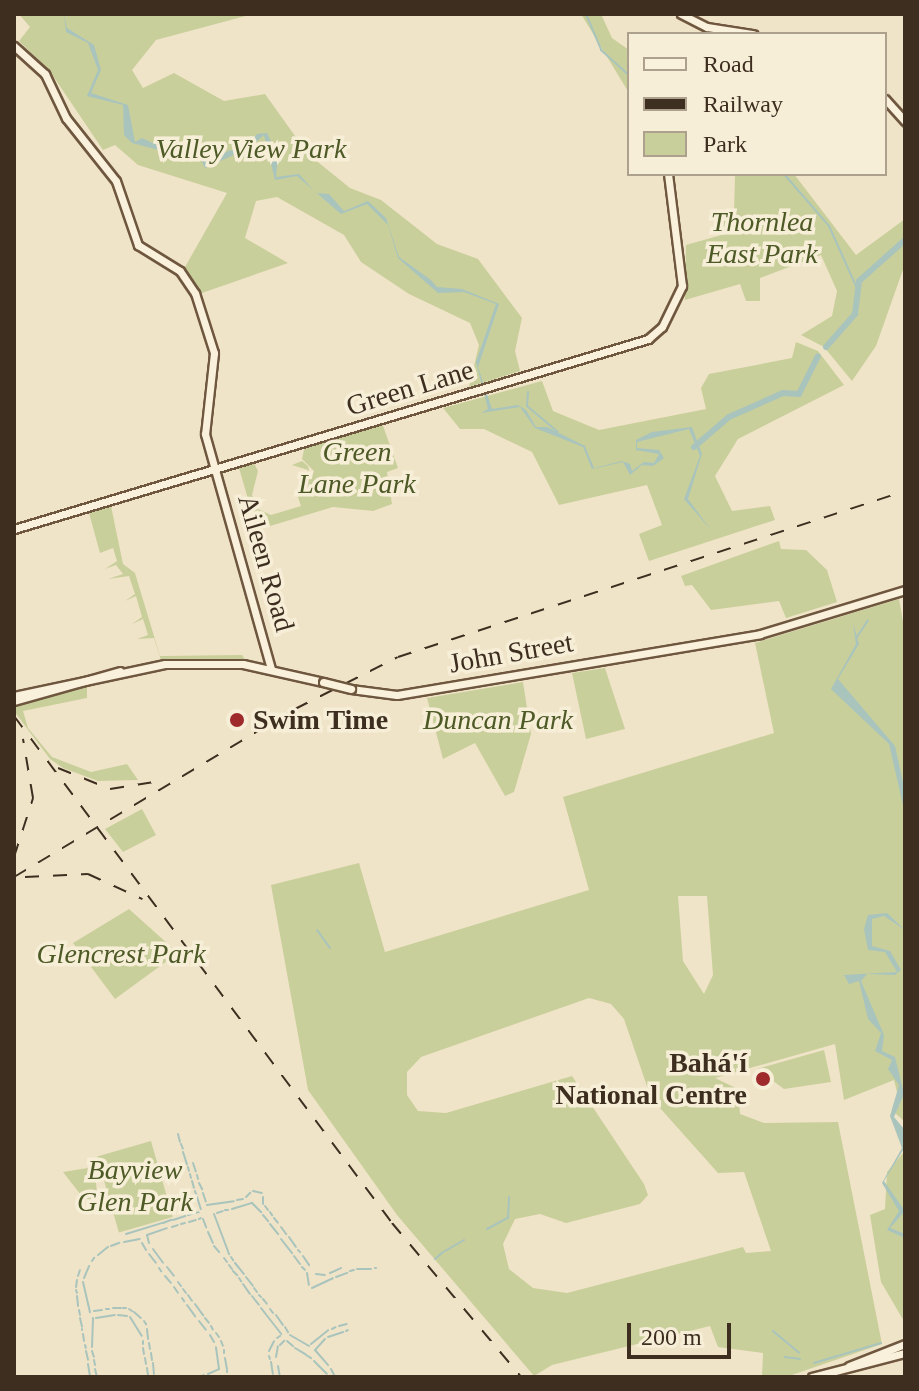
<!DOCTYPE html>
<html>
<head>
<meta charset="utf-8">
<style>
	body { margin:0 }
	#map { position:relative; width:919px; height:1391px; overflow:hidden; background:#f0e4c8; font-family:Georgia,serif }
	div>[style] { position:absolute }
	.green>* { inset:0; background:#c9cf9b; transform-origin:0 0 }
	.water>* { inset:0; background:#a9c4bc }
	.stream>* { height:2px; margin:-1px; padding:0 1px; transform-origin:1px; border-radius:1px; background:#a9c4bc }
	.river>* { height:6px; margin:-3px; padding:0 3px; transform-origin:3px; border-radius:3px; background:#a9c4bc }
	.roads { filter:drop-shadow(2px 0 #6f573f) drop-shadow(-2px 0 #6f573f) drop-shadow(0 2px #6f573f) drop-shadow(0 -2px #6f573f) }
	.secondary>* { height:7px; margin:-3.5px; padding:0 3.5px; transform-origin:3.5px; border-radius:3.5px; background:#faf1dc }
	.rail>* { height:2px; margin-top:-1px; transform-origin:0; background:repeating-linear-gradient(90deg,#3d2e20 0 14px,transparent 0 28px) }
	.bridges { filter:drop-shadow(2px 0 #6f573f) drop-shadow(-2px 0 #6f573f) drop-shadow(0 2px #6f573f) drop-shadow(0 -2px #6f573f) }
	.secondary-bridge>* { height:7px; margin:-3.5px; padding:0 3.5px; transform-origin:3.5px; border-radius:3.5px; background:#faf1dc }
	.dots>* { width:22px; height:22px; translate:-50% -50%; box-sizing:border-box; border:4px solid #f7eed8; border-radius:50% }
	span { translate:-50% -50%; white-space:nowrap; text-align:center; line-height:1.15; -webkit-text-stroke:7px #f7eed8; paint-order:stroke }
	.park-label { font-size:28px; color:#4d5a26; font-style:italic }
	.street-label { font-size:28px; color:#3d2e20 }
	.poi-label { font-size:28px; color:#3d2e20; font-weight:700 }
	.left { translate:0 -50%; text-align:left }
	.right { translate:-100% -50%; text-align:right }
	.frame { position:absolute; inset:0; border:16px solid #3d2e20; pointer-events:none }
	.legend { position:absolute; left:627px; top:32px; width:260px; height:144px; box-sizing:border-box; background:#f7eed8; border:2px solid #ada18e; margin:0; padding:10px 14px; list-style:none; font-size:24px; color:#3d2e20 }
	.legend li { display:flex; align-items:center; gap:16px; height:40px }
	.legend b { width:40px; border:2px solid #ada18e }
	.scale { position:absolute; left:627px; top:1323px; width:104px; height:36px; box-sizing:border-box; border:4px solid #3d2e20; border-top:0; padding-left:10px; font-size:24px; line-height:28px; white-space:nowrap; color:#3d2e20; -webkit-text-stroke:6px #f7eed8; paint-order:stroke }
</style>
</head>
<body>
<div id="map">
	<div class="green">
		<i style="clip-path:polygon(19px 14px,253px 14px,156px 40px,132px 70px,143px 88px,174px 73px,224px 101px,265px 94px,308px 154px,350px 188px,381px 200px,437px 244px,478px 259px,522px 318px,515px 351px,520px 371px,469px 387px,479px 345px,470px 323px,409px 294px,361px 262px,344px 235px,277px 197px,256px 201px,245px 238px,288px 263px,199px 294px,185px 267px,227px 193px,138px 165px,115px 145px,103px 150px,49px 70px,19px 41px,30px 27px)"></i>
		<i style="clip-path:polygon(581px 14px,601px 14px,612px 38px,629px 50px,629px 93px)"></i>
		<i style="clip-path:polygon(735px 174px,794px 174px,856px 255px,905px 219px,905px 264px,876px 346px,852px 381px,824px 347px,801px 335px,832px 316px,837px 291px,821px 255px,760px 278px,760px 301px,746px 301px,740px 284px,685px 300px,686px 245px,725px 234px,723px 218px,734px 214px)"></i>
		<i style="clip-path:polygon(796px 342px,818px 351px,844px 385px,738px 439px,715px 476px,732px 511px,770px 506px,775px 520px,649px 561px,639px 534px,662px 525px,647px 485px,559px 505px,532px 452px,484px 429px,460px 429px,443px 408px,542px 381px,553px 411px,599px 430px,706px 409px,701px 388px,709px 374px,792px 358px)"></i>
		<i style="clip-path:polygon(382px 423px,398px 468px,387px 472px,392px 504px,373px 511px,333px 507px,257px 530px,239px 468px,254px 463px,258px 471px,252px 495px,258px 509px,271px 515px,301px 506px,298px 497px,308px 470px,292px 465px,302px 461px,308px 466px,309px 470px,307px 475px,311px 477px,314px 471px,302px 459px,305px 445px)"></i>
		<i style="clip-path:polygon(111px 506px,123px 564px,135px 573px,160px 656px,242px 655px,246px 661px,161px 660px,154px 638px,137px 639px,148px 635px,143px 619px,132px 624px,142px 617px,136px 596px,125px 601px,135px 594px,129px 576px,108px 579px,123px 574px,116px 565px,105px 569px,117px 561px,113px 548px,100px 553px,89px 513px)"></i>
		<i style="clip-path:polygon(779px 541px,781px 549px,806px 550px,827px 570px,837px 602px,786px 618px,779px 601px,711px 610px,692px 585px,685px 586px,681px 576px)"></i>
		<i style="clip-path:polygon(evenodd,899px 599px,905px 633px,905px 1122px,894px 1112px,900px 1104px,894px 1080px,844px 1100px,835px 1044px,715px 1078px,738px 1089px,740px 1114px,764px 1123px,838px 1122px,882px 1344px,786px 1377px,762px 1377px,763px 1353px,718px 1347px,710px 1326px,552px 1365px,534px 1376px,397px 1215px,308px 1090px,271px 885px,359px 863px,385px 952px,589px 890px,563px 797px,774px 733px,755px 643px,899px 599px,678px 896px,707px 896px,713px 975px,704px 994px,683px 961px,678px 896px,899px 599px,589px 998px,611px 1004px,624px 1019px,651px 1098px,718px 1173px,744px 1172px,771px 1251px,746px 1253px,743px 1247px,567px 1293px,533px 1288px,509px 1269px,503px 1244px,515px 1219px,540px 1214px,566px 1223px,640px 1204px,648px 1195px,644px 1184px,572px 1076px,446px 1113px,418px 1111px,407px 1095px,407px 1072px,421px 1057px,589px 998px)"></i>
		<i style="clip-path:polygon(605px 668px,625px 729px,586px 739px,572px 673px)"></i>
		<i style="clip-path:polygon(523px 682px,531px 734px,514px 792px,505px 796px,475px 743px,443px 759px,427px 698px)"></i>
		<i style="clip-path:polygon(87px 686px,87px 698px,23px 711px,28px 728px,52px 757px,91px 772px,127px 764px,138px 780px,98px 781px,63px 768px,50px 759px,14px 711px,14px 704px)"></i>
		<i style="clip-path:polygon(142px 809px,156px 835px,123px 852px,105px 829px)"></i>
		<i style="clip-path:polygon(129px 909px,178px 953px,115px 999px,73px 943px)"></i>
		<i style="clip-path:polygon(824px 1050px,831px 1082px,784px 1089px,757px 1069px)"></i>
		<i style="left:151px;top:1141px;width:79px;height:56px;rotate:74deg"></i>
		<i style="clip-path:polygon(903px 1153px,905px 1169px,905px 1323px,881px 1282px,870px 1215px,885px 1209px,887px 1172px)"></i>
		<i style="clip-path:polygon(94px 1167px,98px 1200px,84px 1199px,63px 1172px)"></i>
	</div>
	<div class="water">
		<i style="clip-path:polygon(64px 14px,67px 28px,94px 45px,101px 70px,91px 93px,128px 105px,135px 142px,142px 138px,172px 152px,193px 145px,208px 162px,228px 151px,244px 148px,257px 134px,267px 133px,278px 156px,276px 177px,299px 174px,316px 193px,329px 194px,344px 211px,368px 201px,386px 218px,399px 257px,431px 280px,437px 287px,462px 289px,499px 304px,478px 367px,492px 409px,518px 405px,526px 410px,536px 427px,547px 427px,585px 446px,594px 468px,622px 461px,630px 464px,632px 471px,644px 462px,654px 463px,659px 454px,636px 450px,636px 440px,652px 432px,692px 427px,702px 454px,688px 499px,711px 530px,684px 499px,700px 456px,689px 429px,637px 442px,637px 448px,659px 450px,664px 458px,653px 466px,642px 465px,630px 475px,623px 462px,592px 469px,583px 447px,535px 428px,520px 407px,481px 413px,488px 409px,476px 362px,496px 304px,464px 292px,438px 293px,398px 258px,388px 225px,367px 204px,341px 214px,297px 176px,275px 180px,264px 135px,249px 148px,205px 168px,196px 149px,174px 154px,132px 143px,124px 135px,123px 105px,87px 96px,98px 70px,88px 43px,66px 32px)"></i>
		<i style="clip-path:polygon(853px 623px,859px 644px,838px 679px,895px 746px,905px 791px,905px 814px,889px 744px,831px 689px,856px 644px)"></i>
		<i style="clip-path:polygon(887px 913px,905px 930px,884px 916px,872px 919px,872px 946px,890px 951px,901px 970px,895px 975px,867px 974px,861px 981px,884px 1035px,882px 1051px,895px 1057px,904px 1094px,894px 1117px,904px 1129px,905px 1147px,884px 1181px,905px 1211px,890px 1228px,905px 1234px,905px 1238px,887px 1230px,899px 1211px,882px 1183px,902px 1148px,890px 1116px,899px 1085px,888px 1069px,892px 1060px,875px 1051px,881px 1033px,868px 1019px,859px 981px,849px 984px,844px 975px,897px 972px,885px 952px,868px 950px,864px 929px,868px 915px)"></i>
	</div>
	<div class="stream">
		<i style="left:586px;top:14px;width:39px;rotate:67deg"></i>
		<i style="left:601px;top:50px;width:38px;rotate:42deg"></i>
		<i style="left:784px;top:174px;width:69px;rotate:49.1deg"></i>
		<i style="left:829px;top:226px;width:66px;rotate:65.8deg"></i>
		<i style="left:528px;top:392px;width:14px;rotate:94deg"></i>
		<i style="left:527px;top:406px;width:40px;rotate:40deg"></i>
		<i style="left:857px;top:637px;width:20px;rotate:-57deg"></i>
		<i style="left:317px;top:930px;width:22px;rotate:54deg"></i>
		<i style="left:178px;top:1134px;width:8px;rotate:76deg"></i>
		<i style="left:181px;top:1144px;width:5px;rotate:68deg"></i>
		<i style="left:183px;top:1152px;width:13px;rotate:72deg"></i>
		<i style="left:193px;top:1163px;width:9px;rotate:72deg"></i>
		<i style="left:188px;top:1167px;width:4px;rotate:76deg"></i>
		<i style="left:190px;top:1174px;width:4px;rotate:76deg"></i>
		<i style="left:197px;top:1175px;width:4px;rotate:76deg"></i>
		<i style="left:192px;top:1181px;width:7px;rotate:74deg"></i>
		<i style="left:199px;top:1183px;width:7px;rotate:63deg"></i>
		<i style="left:195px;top:1191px;width:19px;rotate:72deg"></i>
		<i style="left:253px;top:1191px;width:9px;rotate:13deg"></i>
		<i style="left:203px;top:1193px;width:9px;rotate:72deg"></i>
		<i style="left:246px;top:1197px;width:6px;rotate:-45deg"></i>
		<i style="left:263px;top:1197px;width:7px;rotate:90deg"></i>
		<i style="left:237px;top:1200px;width:6px;rotate:-9deg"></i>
		<i style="left:207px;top:1205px;width:27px;rotate:-8deg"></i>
		<i style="left:265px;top:1206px;width:5px;rotate:53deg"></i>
		<i style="left:232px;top:1209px;width:21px;rotate:-17deg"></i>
		<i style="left:252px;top:1203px;width:13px;rotate:45deg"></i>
		<i style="left:225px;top:1210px;width:3px"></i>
		<i style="left:270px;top:1212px;width:4px;rotate:56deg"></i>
		<i style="left:217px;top:1213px;width:6px;rotate:-18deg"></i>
		<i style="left:214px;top:1214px;width:43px;rotate:69.4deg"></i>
		<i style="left:188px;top:1215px;width:11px;rotate:-15deg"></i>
		<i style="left:263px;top:1215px;width:8px;rotate:50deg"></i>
		<i style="left:274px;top:1218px;width:6px;rotate:51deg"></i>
		<i style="left:199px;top:1219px;width:2px;rotate:-27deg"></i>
		<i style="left:203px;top:1219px;width:9px;rotate:69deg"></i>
		<i style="left:173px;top:1220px;width:13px;rotate:-18deg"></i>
		<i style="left:189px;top:1222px;width:7px;rotate:-16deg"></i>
		<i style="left:163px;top:1223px;width:9px;rotate:-21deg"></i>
		<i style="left:181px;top:1224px;width:4px;rotate:-14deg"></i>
		<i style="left:270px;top:1224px;width:13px;rotate:51deg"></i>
		<i style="left:172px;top:1227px;width:6px;rotate:-18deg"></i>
		<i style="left:281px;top:1227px;width:9px;rotate:54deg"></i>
		<i style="left:487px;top:1229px;width:24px;rotate:-28deg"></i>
		<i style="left:508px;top:1218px;width:21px;rotate:-87deg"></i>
		<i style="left:208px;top:1232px;width:12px;rotate:66deg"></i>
		<i style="left:126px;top:1234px;width:38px;rotate:-17deg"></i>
		<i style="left:289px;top:1237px;width:12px;rotate:55deg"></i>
		<i style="left:281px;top:1239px;width:18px;rotate:52deg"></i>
		<i style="left:124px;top:1242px;width:16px;rotate:-11deg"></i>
		<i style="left:142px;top:1243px;width:8px;rotate:60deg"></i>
		<i style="left:149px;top:1243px;width:8px;rotate:-104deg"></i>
		<i style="left:147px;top:1235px;width:21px;rotate:-19deg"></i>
		<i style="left:111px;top:1246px;width:9px;rotate:-21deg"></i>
		<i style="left:214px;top:1246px;width:8px;rotate:50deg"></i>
		<i style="left:153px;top:1249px;width:17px;rotate:54deg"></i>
		<i style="left:298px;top:1250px;width:3px;rotate:45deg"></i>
		<i style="left:445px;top:1251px;width:22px;rotate:-30deg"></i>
		<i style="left:149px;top:1254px;width:11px;rotate:52deg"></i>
		<i style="left:98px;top:1255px;width:13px;rotate:-39deg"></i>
		<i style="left:294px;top:1256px;width:10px;rotate:53deg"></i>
		<i style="left:303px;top:1256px;width:11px;rotate:56deg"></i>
		<i style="left:231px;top:1257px;width:4px;rotate:56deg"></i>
		<i style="left:224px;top:1258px;width:5px;rotate:53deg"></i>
		<i style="left:435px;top:1259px;width:11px;rotate:-41deg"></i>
		<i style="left:92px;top:1261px;width:4px;rotate:-56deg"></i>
		<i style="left:235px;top:1263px;width:14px;rotate:51deg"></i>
		<i style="left:229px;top:1265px;width:5px;rotate:53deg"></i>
		<i style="left:167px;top:1267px;width:11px;rotate:52deg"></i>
		<i style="left:302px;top:1267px;width:4px;rotate:45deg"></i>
		<i style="left:159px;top:1268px;width:4px;rotate:56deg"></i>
		<i style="left:375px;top:1268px;width:1px"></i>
		<i style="left:357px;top:1269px;width:14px"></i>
		<i style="left:233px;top:1271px;width:6px;rotate:45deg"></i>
		<i style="left:350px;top:1271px;width:4px;rotate:-14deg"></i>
		<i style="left:307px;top:1273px;width:12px;rotate:81deg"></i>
		<i style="left:330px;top:1273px;width:12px;rotate:-24deg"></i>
		<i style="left:316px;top:1274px;width:9px;rotate:6deg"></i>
		<i style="left:78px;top:1276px;width:6px;rotate:-72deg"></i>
		<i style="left:165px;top:1276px;width:9px;rotate:49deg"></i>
		<i style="left:246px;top:1277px;width:11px;rotate:52deg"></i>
		<i style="left:336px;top:1277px;width:12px;rotate:-20deg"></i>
		<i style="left:84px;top:1278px;width:13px;rotate:-67deg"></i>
		<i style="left:239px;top:1278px;width:4px;rotate:56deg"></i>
		<i style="left:83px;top:1282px;width:31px;rotate:77deg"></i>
		<i style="left:178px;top:1282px;width:5px;rotate:53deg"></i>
		<i style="left:243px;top:1284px;width:12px;rotate:55deg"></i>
		<i style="left:76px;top:1287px;width:7px;rotate:-82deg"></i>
		<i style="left:174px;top:1287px;width:7px;rotate:56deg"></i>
		<i style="left:254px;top:1288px;width:5px;rotate:53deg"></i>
		<i style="left:312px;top:1288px;width:23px;rotate:-25deg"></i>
		<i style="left:183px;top:1289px;width:5px;rotate:53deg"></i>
		<i style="left:76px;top:1290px;width:3px;rotate:72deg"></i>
		<i style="left:188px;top:1295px;width:7px;rotate:56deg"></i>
		<i style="left:259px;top:1295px;width:3px;rotate:45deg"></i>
		<i style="left:77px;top:1296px;width:10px;rotate:84deg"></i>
		<i style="left:252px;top:1296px;width:11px;rotate:52deg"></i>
		<i style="left:182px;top:1298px;width:4px;rotate:56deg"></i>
		<i style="left:263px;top:1299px;width:6px;rotate:51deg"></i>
		<i style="left:195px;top:1304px;width:14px;rotate:54deg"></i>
		<i style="left:187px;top:1305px;width:14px;rotate:54deg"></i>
		<i style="left:113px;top:1308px;width:8px"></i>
		<i style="left:123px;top:1308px;width:3px"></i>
		<i style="left:261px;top:1308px;width:33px;rotate:52deg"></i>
		<i style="left:106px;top:1309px;width:3px"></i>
		<i style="left:129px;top:1309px;width:4px;rotate:34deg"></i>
		<i style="left:270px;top:1309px;width:5px;rotate:53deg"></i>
		<i style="left:79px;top:1310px;width:5px;rotate:79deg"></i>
		<i style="left:94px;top:1311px;width:8px;rotate:-7deg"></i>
		<i style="left:134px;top:1312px;width:9px;rotate:41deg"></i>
		<i style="left:118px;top:1315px;width:9px;rotate:6deg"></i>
		<i style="left:276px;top:1315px;width:12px;rotate:55deg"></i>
		<i style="left:130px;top:1317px;width:22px;rotate:58deg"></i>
		<i style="left:80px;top:1318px;width:9px;rotate:77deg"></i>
		<i style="left:96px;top:1318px;width:19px;rotate:-9deg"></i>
		<i style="left:205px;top:1318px;width:6px;rotate:51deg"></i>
		<i style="left:144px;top:1321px;width:4px;rotate:56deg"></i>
		<i style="left:199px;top:1321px;width:11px;rotate:52deg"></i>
		<i style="left:211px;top:1326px;width:4px;rotate:63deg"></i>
		<i style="left:339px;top:1326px;width:8px;rotate:-14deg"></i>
		<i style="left:285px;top:1327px;width:6px;rotate:59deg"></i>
		<i style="left:82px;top:1329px;width:1px;rotate:90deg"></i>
		<i style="left:147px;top:1329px;width:10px;rotate:84deg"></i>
		<i style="left:332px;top:1329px;width:4px;rotate:-27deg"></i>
		<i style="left:346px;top:1331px;width:2px;rotate:-27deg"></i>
		<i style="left:773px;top:1331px;width:34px;rotate:40deg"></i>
		<i style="left:216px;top:1333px;width:5px;rotate:53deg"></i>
		<i style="left:83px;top:1334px;width:7px;rotate:82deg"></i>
		<i style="left:210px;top:1335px;width:8px;rotate:60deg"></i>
		<i style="left:290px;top:1335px;width:22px;rotate:30deg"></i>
		<i style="left:328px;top:1337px;width:16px;rotate:-18deg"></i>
		<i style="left:277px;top:1338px;width:4px;rotate:-34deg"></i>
		<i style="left:325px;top:1339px;width:15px;rotate:132deg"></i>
		<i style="left:315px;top:1350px;width:20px;rotate:49deg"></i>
		<i style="left:143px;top:1341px;width:3px;rotate:90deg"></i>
		<i style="left:221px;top:1341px;width:5px;rotate:68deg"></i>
		<i style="left:287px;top:1341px;width:8px;rotate:40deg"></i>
		<i style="left:149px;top:1343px;width:6px;rotate:81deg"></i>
		<i style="left:311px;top:1344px;width:22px;rotate:-39deg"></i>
		<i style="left:85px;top:1345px;width:3px;rotate:72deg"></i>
		<i style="left:280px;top:1345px;width:6px;rotate:-45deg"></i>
		<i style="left:92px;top:1347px;width:29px;rotate:-88deg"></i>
		<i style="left:143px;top:1348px;width:6px;rotate:81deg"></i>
		<i style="left:295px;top:1348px;width:12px;rotate:31deg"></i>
		<i style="left:224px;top:1350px;width:3px;rotate:90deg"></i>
		<i style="left:86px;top:1351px;width:9px;rotate:77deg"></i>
		<i style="left:92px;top:1351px;width:6px;rotate:72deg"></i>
		<i style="left:269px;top:1351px;width:11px;rotate:-63deg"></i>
		<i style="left:151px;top:1353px;width:7px;rotate:82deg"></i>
		<i style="left:306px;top:1355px;width:6px;rotate:31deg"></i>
		<i style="left:269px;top:1356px;width:3px;rotate:72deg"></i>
		<i style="left:276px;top:1357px;width:11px;rotate:-80deg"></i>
		<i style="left:785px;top:1357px;width:15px;rotate:8deg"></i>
		<i style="left:145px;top:1358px;width:6px;rotate:81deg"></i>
		<i style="left:225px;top:1358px;width:11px;rotate:80deg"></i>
		<i style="left:94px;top:1360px;width:5px;rotate:79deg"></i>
		<i style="left:314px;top:1361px;width:18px;rotate:45deg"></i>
		<i style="left:271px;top:1362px;width:12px;rotate:81deg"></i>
		<i style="left:153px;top:1363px;width:11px;rotate:85deg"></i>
		<i style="left:814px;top:1363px;width:70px;rotate:-16.6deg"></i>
		<i style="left:88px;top:1364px;width:13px;rotate:81deg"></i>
		<i style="left:278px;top:1366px;width:11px;rotate:80deg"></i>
		<i style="left:147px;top:1368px;width:7px;rotate:82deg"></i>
		<i style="left:95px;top:1369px;width:8px;rotate:76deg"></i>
		<i style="left:331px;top:1369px;width:9px;rotate:63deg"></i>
		<i style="left:227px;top:1370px;width:2px;rotate:90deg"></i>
		<i style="left:208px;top:1374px;width:12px;rotate:-24deg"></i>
		<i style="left:219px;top:1369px;width:22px;rotate:-98deg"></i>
		<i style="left:228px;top:1376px;width:1px;rotate:90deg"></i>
		<i style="left:198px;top:1377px;width:6px;rotate:-18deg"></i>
	</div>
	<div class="river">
		<i style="left:826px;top:347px;width:44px;rotate:-48.7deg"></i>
		<i style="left:855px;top:314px;width:33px;rotate:-83deg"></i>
		<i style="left:859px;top:281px;width:62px;rotate:-41.7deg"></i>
		<i style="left:694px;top:447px;width:46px;rotate:-40.6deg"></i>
		<i style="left:729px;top:417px;width:59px;rotate:-24deg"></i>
		<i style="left:783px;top:393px;width:16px;rotate:4deg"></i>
		<i style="left:799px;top:394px;width:42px;rotate:-63.4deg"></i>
	</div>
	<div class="roads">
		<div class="secondary">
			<i style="left:681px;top:14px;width:29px;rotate:27deg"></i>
			<i style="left:707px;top:27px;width:47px;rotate:8.7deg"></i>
			<i style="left:14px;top:46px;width:42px;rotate:42.1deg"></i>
			<i style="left:45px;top:74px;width:49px;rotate:64.5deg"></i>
			<i style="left:66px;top:118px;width:80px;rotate:51.6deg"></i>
			<i style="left:116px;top:181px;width:68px;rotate:71deg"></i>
			<i style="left:138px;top:245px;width:49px;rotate:31.8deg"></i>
			<i style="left:180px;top:271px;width:27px;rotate:56deg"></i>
			<i style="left:195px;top:293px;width:63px;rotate:72.4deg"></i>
			<i style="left:214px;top:353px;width:81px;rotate:96.3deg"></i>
			<i style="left:205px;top:434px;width:244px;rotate:74.3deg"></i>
			<i style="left:885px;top:99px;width:30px;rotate:48deg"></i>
			<i style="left:14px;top:529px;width:662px;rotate:-16.68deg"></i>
			<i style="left:648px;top:339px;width:18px;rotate:-41deg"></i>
			<i style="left:662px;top:327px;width:46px;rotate:-64deg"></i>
			<i style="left:682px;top:286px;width:113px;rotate:-97.1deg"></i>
			<i style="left:351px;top:689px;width:46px;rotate:7.4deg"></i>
			<i style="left:397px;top:695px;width:368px;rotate:-9.5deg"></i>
			<i style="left:760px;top:634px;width:152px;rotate:-16.9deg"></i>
			<i style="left:14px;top:696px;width:154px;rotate:-12deg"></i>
			<i style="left:165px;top:664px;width:78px"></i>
			<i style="left:243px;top:664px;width:82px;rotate:12.7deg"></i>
			<i style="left:14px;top:701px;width:110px;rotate:-15.8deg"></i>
			<i style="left:849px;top:1366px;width:60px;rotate:-21.4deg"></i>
			<i style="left:812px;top:1377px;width:96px;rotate:-14.5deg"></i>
		</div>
	</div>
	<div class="rail">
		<i style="left:14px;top:716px;width:632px;rotate:53.29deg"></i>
		<i style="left:392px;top:1223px;width:201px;rotate:50deg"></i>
		<i style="left:58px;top:768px;width:56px;rotate:22deg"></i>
		<i style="left:110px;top:789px;width:51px;rotate:-9.1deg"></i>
		<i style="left:14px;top:857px;width:62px;rotate:-72.1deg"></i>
		<i style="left:33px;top:798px;width:60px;rotate:-99.6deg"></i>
		<i style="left:14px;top:877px;width:327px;rotate:-30.9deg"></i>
		<i style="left:295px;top:709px;width:115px;rotate:-26.8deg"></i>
		<i style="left:398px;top:657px;width:533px;rotate:-18.13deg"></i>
		<i style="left:25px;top:877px;width:63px;rotate:-2.7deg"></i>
		<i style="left:88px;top:874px;width:60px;rotate:24.8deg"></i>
	</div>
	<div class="bridges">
		<div class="secondary-bridge">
			<i style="left:323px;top:682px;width:29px;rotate:14deg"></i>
		</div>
	</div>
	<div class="dots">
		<i style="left:237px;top:720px;background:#9e2a2b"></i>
		<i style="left:763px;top:1079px;background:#9e2a2b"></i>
	</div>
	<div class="park-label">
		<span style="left:251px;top:149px">Valley View Park</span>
		<span style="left:762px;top:238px">Thornlea<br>East Park</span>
		<span style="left:357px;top:468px">Green<br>Lane Park</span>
		<span style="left:498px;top:720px">Duncan Park</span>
		<span style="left:121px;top:954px">Glencrest Park</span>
		<span style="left:135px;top:1186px">Bayview<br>Glen Park</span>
	</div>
	<div class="street-label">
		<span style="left:410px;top:388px;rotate:-17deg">Green Lane</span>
		<span style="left:266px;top:563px;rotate:74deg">Aileen Road</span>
		<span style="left:511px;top:653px;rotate:-10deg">John Street</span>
	</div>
	<div class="poi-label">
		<span class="left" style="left:253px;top:720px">Swim Time</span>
		<span class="right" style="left:747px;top:1079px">Bahá'í<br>National Centre</span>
	</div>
	<div class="frame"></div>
	<ul class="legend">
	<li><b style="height:10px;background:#faf1dc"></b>Road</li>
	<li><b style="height:10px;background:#3d2e20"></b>Railway</li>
	<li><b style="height:22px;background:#c9cf9b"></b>Park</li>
	</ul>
	<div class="scale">200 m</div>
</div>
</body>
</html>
